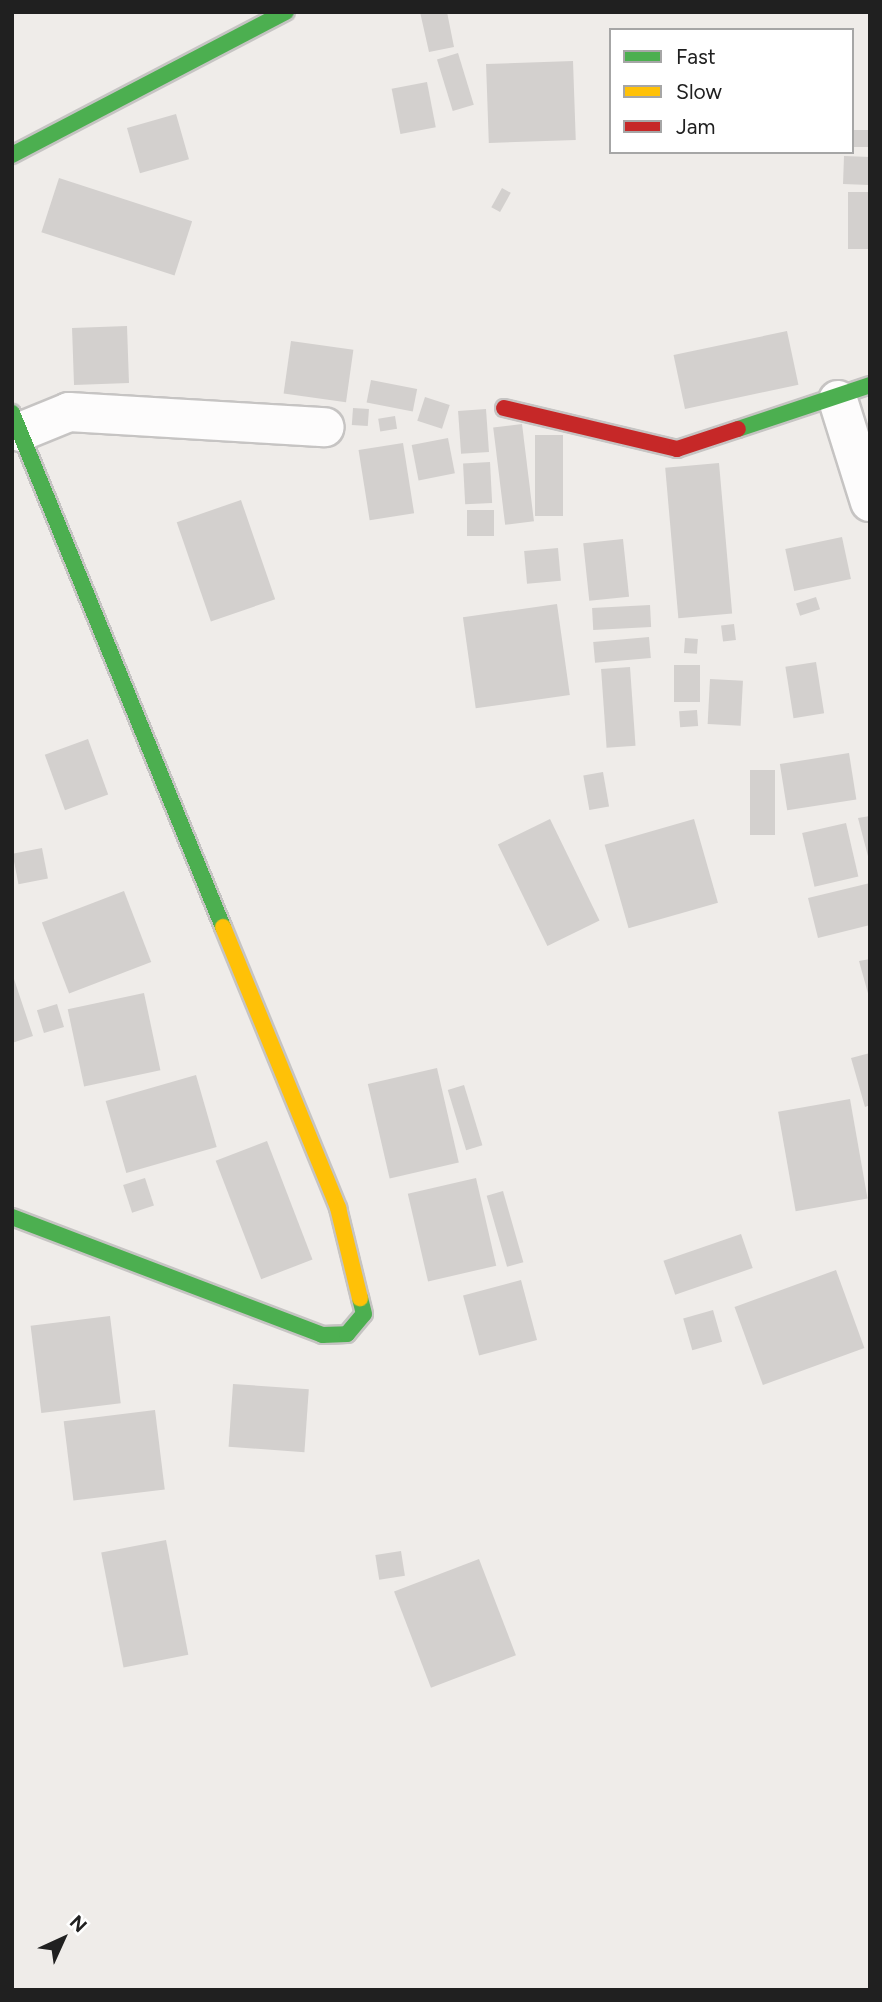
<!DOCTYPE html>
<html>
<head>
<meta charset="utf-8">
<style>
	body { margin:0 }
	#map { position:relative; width:882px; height:2002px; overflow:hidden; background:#efece9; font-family:Figtree,sans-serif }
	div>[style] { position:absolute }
	.building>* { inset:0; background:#d3d0ce; transform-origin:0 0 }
	.roads { filter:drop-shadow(2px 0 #c6c4c3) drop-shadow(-2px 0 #c6c4c3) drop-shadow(0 2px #c6c4c3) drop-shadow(0 -2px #c6c4c3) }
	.street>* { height:38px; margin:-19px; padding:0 19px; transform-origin:19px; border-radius:19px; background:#fdfcfc }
	.fast>* { height:16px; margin:-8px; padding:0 8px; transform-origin:8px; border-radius:8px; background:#4caf50 }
	.slow>* { height:16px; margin:-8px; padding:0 8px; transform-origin:8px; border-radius:8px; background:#ffc107 }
	.jam>* { height:16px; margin:-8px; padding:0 8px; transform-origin:8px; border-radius:8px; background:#c62828 }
	span { translate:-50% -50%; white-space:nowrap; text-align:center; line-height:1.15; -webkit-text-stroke:5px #fff; paint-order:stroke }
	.frame { position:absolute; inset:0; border:14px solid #202020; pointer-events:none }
	.legend { position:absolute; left:609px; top:28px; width:245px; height:126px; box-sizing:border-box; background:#fff; border:2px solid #a6a6a6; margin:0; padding:9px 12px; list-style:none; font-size:21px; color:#202020 }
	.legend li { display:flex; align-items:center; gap:14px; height:35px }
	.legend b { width:35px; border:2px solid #a6a6a6 }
	.north { position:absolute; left:28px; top:1904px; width:70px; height:70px; -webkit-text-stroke:5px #fff; paint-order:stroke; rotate:45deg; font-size:19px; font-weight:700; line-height:28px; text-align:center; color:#202020 }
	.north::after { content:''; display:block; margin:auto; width:24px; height:32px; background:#202020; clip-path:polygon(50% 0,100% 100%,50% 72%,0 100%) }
</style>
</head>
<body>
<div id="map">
	<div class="building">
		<i style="clip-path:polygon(420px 12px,447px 12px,454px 47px,429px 52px)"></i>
		<i style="left:458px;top:53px;width:54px;height:22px;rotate:73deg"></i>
		<i style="left:573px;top:61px;width:79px;height:87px;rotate:88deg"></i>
		<i style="left:427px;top:82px;width:46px;height:36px;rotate:79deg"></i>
		<i style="left:176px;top:114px;width:47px;height:51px;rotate:74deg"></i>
		<i style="left:852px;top:130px;width:18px;height:17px"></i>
		<i style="left:844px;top:156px;width:26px;height:28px;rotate:2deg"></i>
		<i style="left:59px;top:178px;width:140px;height:57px;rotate:18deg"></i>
		<i style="left:502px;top:188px;width:10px;height:22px;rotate:29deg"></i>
		<i style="left:848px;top:192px;width:22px;height:57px"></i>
		<i style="left:127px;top:326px;width:57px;height:55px;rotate:88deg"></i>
		<i style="left:787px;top:331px;width:55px;height:116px;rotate:78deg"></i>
		<i style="left:291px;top:341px;width:63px;height:53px;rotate:8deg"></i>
		<i style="left:371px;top:380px;width:47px;height:23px;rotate:11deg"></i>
		<i style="left:425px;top:397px;width:26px;height:25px;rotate:18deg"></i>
		<i style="left:353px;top:408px;width:16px;height:17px;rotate:4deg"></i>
		<i style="left:486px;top:409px;width:43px;height:28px;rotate:86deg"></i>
		<i style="left:395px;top:416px;width:13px;height:17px;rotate:81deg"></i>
		<i style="left:522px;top:424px;width:98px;height:29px;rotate:83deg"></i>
		<i style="left:535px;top:435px;width:28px;height:81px"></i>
		<i style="left:448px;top:438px;width:36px;height:37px;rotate:79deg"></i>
		<i style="left:403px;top:443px;width:71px;height:45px;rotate:81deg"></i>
		<i style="left:490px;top:462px;width:41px;height:27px;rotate:87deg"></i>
		<i style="left:719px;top:463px;width:151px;height:54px;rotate:85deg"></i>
		<i style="left:241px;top:500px;width:105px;height:68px;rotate:71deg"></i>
		<i style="left:494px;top:510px;width:26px;height:27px;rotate:90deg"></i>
		<i style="left:842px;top:537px;width:43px;height:58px;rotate:78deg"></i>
		<i style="left:623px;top:539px;width:58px;height:40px;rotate:84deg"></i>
		<i style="left:558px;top:548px;width:33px;height:34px;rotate:85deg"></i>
		<i style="left:816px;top:597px;width:13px;height:21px;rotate:72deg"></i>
		<i style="left:557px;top:604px;width:92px;height:95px;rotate:82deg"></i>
		<i style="left:650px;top:605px;width:22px;height:58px;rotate:87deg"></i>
		<i style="left:734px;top:624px;width:16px;height:13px;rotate:83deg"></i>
		<i style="left:649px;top:637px;width:21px;height:56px;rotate:85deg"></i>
		<i style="left:685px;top:638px;width:13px;height:15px;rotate:4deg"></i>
		<i style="left:816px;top:662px;width:52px;height:31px;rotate:81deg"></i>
		<i style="left:674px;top:665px;width:26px;height:37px"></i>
		<i style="left:630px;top:667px;width:79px;height:29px;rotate:86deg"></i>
		<i style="left:710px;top:679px;width:33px;height:45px;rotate:3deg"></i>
		<i style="left:697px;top:710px;width:16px;height:18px;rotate:86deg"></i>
		<i style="left:88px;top:739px;width:59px;height:46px;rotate:70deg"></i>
		<i style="left:849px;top:753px;width:47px;height:70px;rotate:81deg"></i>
		<i style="left:750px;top:770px;width:25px;height:65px"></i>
		<i style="left:603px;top:772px;width:35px;height:20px;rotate:80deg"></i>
		<i style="clip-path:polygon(870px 816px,870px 860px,869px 860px,858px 818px)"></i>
		<i style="left:550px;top:819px;width:113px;height:58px;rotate:64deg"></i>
		<i style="left:694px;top:819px;width:87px;height:93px;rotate:74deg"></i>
		<i style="left:846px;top:823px;width:55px;height:45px;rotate:77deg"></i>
		<i style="left:42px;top:848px;width:31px;height:30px;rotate:79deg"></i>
		<i style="clip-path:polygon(870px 883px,870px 925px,818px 938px,808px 898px)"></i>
		<i style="left:124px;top:891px;width:76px;height:88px;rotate:69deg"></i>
		<i style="clip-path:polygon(870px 959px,870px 997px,869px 997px,859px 961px)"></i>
		<i style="clip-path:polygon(12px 973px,33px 1036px,12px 1043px)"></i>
		<i style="left:144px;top:993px;width:79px;height:78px;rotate:78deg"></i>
		<i style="left:57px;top:1004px;width:24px;height:21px;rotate:73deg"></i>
		<i style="clip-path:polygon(870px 1053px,870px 1105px,865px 1107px,851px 1058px)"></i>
		<i style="left:437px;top:1068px;width:97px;height:71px;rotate:77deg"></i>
		<i style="left:196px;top:1075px;width:75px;height:94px;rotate:74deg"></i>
		<i style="left:464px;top:1085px;width:63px;height:17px;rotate:73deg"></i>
		<i style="left:850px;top:1099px;width:101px;height:73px;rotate:80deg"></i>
		<i style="left:267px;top:1141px;width:127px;height:55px;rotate:69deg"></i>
		<i style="left:145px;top:1178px;width:29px;height:23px;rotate:72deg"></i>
		<i style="left:476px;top:1178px;width:90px;height:70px;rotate:77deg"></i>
		<i style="left:503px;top:1191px;width:74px;height:17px;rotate:74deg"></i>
		<i style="left:741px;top:1234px;width:36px;height:82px;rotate:71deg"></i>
		<i style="left:836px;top:1270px;width:83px;height:108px;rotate:70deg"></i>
		<i style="left:521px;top:1280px;width:62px;height:60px;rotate:75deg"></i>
		<i style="left:713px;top:1310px;width:33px;height:31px;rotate:74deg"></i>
		<i style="left:110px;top:1316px;width:88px;height:80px;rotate:83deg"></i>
		<i style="left:233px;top:1384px;width:76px;height:63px;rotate:4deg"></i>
		<i style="left:155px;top:1410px;width:80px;height:92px;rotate:83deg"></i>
		<i style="left:166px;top:1540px;width:117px;height:66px;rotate:79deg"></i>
		<i style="left:401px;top:1551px;width:25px;height:26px;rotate:81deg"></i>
		<i style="left:479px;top:1559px;width:103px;height:91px;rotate:69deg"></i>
	</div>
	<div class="roads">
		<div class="street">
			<i style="left:838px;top:400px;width:107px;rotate:72.6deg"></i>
			<i style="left:20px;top:432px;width:53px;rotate:-22.2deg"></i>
			<i style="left:69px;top:412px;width:256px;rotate:3.4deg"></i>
		</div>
		<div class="fast">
			<i style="left:12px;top:155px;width:309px;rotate:-27.6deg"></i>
			<i style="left:12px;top:413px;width:556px;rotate:67.68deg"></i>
			<i style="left:738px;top:429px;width:139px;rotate:-18.4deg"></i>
			<i style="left:12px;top:1217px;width:332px;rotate:20.8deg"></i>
			<i style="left:322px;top:1335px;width:25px;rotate:-2deg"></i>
			<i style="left:347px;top:1334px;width:26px;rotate:-50deg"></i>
			<i style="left:364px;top:1314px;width:16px;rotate:-104deg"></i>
		</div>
		<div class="slow">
			<i style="left:223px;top:927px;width:304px;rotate:67.7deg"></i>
			<i style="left:338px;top:1208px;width:93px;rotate:76.3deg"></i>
		</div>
		<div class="jam">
			<i style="left:504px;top:408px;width:178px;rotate:13.3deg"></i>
			<i style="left:677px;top:449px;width:64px;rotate:-18.2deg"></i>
		</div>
	</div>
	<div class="frame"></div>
	<ul class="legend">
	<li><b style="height:9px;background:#4caf50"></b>Fast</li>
	<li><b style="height:9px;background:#ffc107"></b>Slow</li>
	<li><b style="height:9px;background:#c62828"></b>Jam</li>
	</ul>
	<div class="north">N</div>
</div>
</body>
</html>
